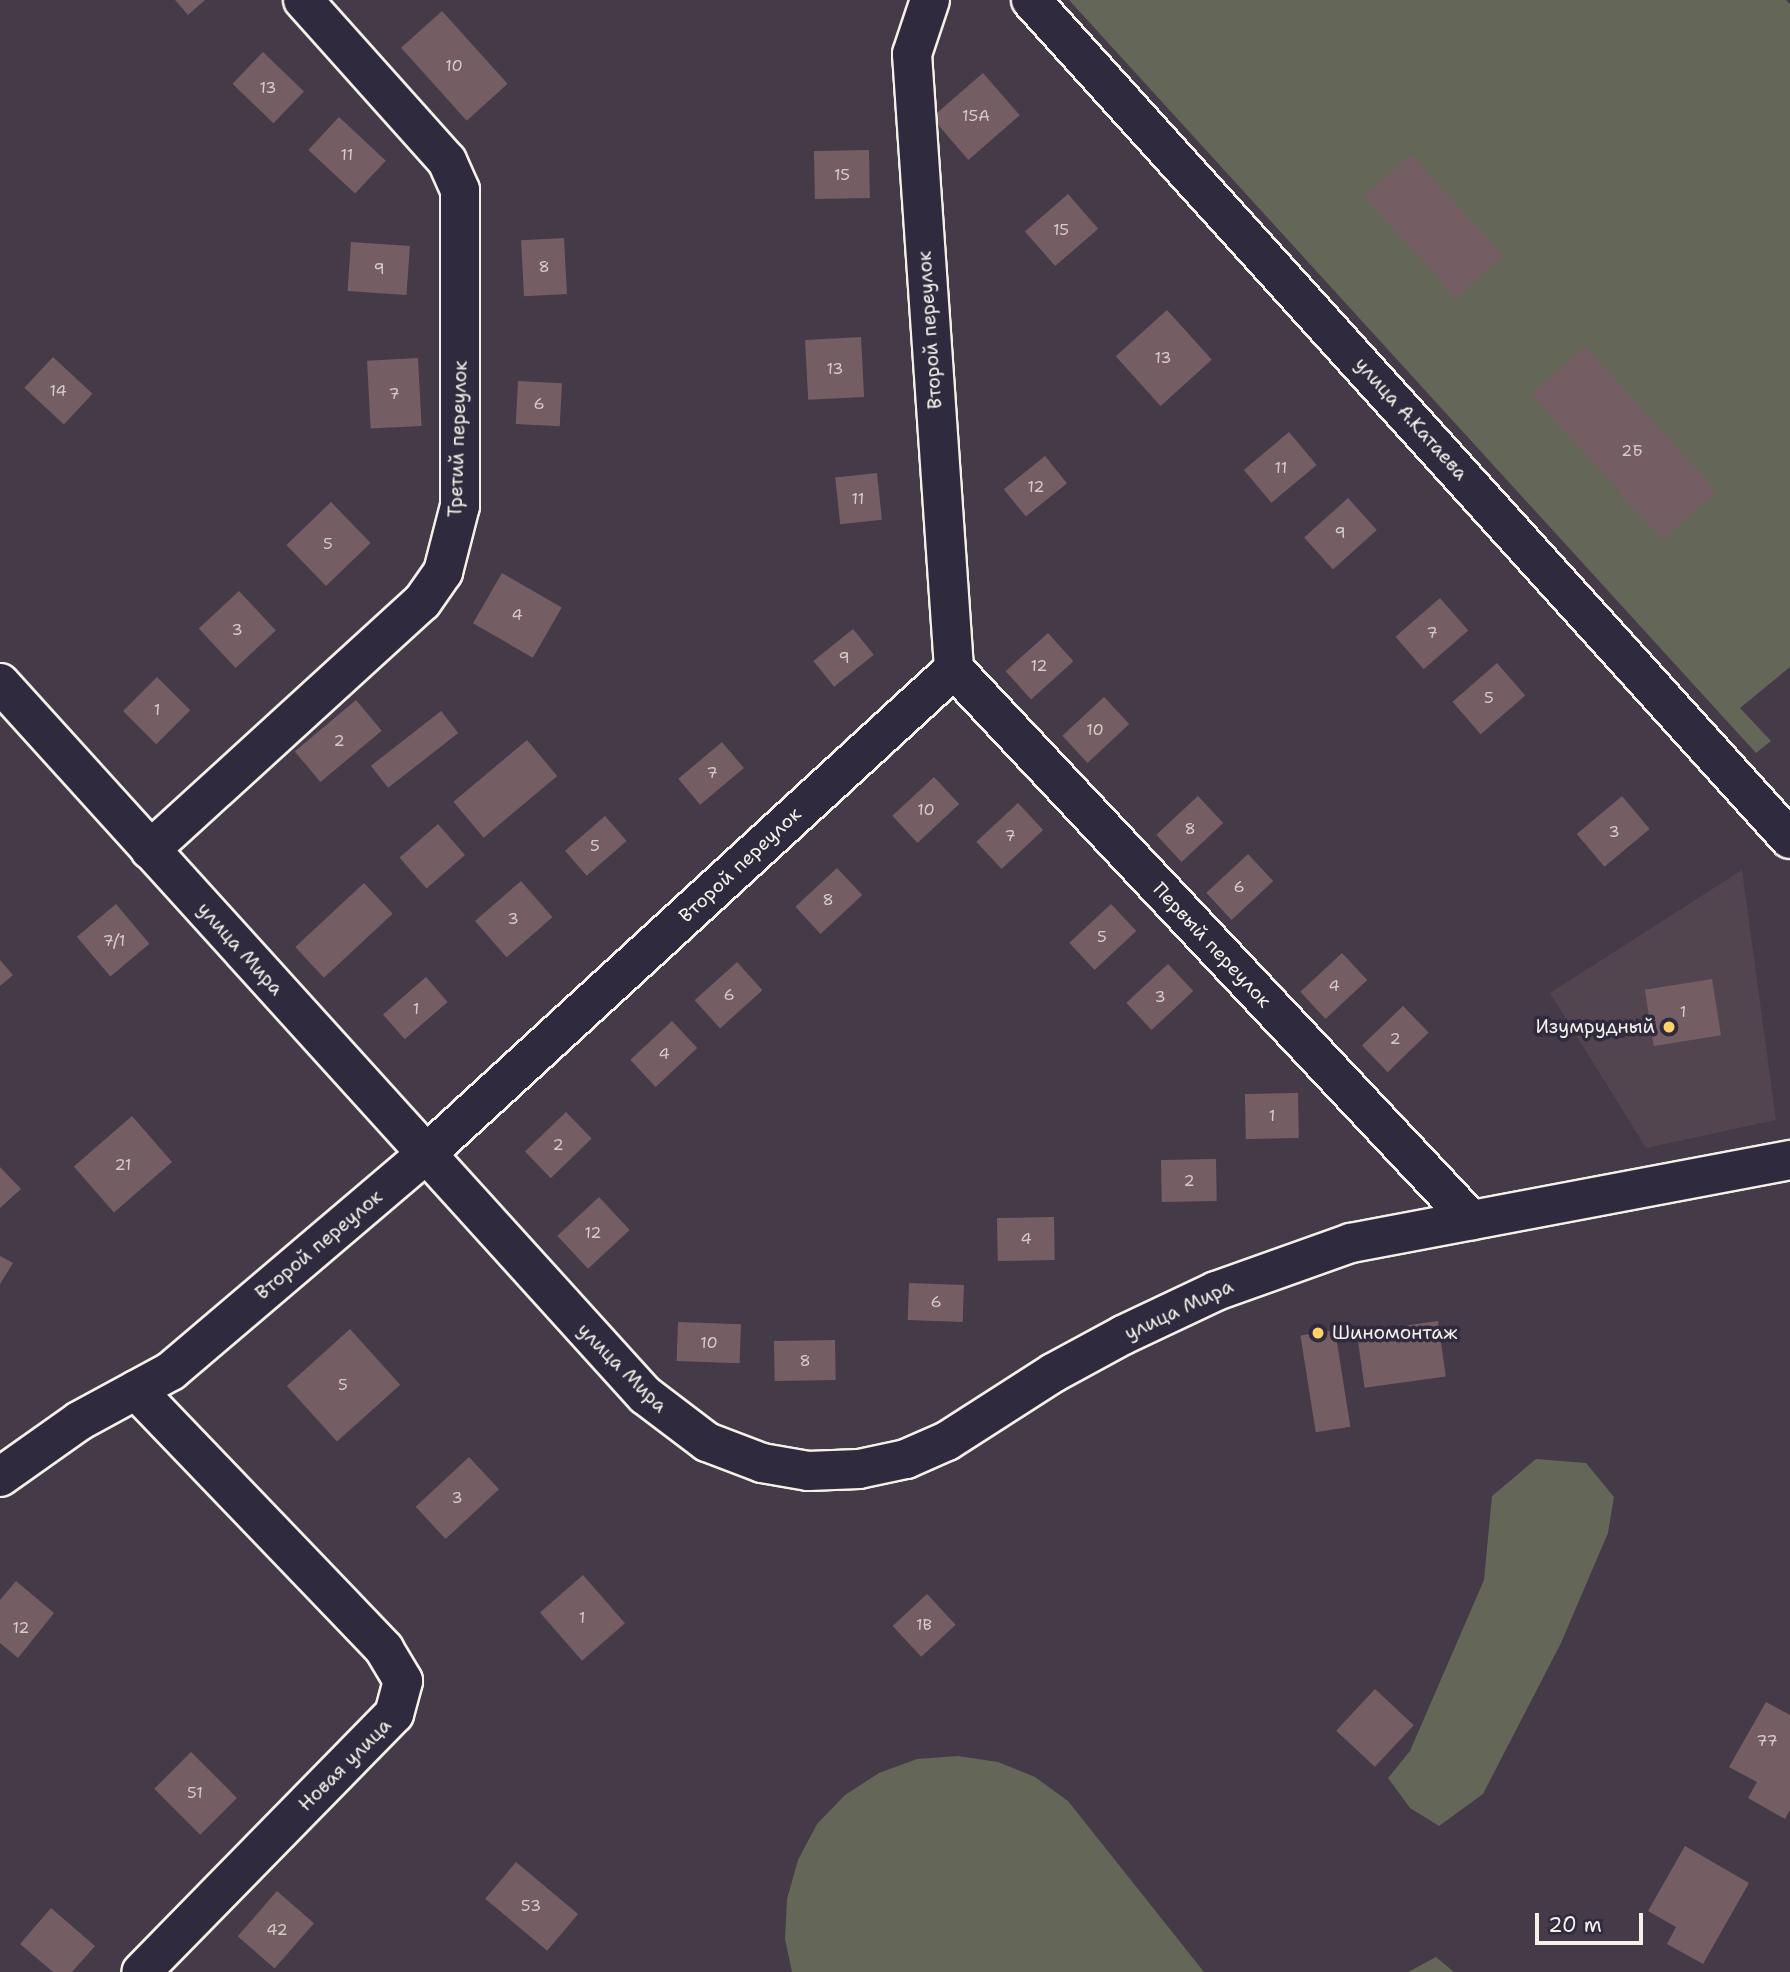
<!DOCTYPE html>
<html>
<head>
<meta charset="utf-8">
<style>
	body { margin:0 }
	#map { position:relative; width:1790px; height:1972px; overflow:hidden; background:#443a48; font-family:"Shantell Sans",sans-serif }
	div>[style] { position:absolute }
	.built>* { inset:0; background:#534550 }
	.green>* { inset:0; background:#646657 }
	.building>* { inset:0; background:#755e63; transform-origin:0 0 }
	.roads { filter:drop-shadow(2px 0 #f4f1e8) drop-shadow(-2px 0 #f4f1e8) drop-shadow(0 2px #f4f1e8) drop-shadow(0 -2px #f4f1e8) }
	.minor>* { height:38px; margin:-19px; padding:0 19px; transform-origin:19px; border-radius:19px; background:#2f2a3d }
	.tertiary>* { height:38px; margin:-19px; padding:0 19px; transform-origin:19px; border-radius:19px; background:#2f2a3d }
	.dots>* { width:19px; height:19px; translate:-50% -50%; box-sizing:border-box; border:4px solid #2f2a3d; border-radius:50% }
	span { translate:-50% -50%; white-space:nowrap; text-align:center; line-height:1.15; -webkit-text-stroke:7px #2f2a3d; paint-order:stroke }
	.number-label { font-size:16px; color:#d4ccc7 }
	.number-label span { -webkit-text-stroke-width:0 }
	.street-label { font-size:19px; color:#f4f1e8 }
	.poi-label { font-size:19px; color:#f4f1e8 }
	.right { translate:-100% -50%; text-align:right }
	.left { translate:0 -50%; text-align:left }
	.scale { position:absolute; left:1535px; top:1913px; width:108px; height:32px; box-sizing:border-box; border:4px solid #f4f1e8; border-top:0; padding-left:9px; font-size:21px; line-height:24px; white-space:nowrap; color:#f4f1e8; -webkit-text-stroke:5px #2f2a3d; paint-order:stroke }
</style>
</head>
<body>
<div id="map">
	<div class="built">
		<i style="clip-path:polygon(1742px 870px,1776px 1120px,1646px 1148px,1550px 993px)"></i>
	</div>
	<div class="green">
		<i style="clip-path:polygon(1069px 0,1786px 0,1790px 4px,1790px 667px,1740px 708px,1771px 741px,1756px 753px)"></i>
		<i style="clip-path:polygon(1536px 1459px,1586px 1463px,1614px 1497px,1608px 1533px,1561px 1643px,1483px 1794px,1439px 1826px,1410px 1808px,1388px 1778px,1410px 1751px,1484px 1580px,1492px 1496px)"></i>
		<i style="clip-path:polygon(958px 1756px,998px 1762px,1035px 1777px,1068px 1801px,1204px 1972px,792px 1972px,785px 1939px,787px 1899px,798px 1860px,817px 1824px,845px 1795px,879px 1773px,917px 1759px)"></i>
		<i style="clip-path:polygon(1436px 1957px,1454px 1972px,1408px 1972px)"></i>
	</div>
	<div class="building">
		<i style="clip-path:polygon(175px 0,205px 0,188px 15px)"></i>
		<i style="left:442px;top:11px;width:98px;height:55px;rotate:48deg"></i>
		<i style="left:263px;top:52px;width:57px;height:44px;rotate:44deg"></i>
		<i style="left:983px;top:73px;width:56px;height:68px;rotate:49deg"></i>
		<i style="left:339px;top:117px;width:64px;height:45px;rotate:43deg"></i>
		<i style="left:869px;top:150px;width:48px;height:55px;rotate:89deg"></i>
		<i style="left:1411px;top:154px;width:137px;height:63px;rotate:48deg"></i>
		<i style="left:1068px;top:194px;width:46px;height:57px;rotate:49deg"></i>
		<i style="left:564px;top:238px;width:56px;height:43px;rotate:87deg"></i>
		<i style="left:351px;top:242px;width:59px;height:49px;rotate:4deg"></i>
		<i style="left:1167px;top:310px;width:67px;height:69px;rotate:48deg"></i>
		<i style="left:861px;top:337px;width:60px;height:56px;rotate:87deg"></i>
		<i style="left:1585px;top:346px;width:196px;height:72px;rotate:48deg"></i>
		<i style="left:53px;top:357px;width:54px;height:42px;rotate:43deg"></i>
		<i style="left:418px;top:358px;width:68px;height:51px;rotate:87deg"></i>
		<i style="left:518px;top:381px;width:44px;height:43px;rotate:3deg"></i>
		<i style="left:1289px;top:432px;width:43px;height:59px;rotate:50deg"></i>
		<i style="left:1045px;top:456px;width:35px;height:53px;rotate:51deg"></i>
		<i style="left:877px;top:473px;width:47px;height:42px;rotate:84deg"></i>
		<i style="left:1348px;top:498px;width:43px;height:59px;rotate:48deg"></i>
		<i style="left:331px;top:502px;width:57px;height:62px;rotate:46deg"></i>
		<i style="left:502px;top:573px;width:69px;height:58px;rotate:30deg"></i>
		<i style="left:239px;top:591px;width:54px;height:55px;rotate:47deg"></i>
		<i style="left:1440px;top:598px;width:43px;height:59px;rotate:49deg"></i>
		<i style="left:853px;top:629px;width:33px;height:51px;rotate:51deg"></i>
		<i style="left:1048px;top:633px;width:38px;height:57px;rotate:48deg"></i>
		<i style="left:1497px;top:663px;width:43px;height:59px;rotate:49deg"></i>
		<i style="left:157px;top:677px;width:47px;height:48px;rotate:45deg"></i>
		<i style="left:1104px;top:697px;width:37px;height:57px;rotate:47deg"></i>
		<i style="left:356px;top:700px;width:40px;height:80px;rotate:50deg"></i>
		<i style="left:441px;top:711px;width:28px;height:89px;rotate:52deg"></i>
		<i style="left:527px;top:740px;width:47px;height:96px;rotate:50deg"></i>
		<i style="left:722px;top:742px;width:34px;height:57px;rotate:50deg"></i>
		<i style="left:934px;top:777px;width:37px;height:57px;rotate:47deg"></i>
		<i style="left:1198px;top:796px;width:37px;height:57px;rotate:47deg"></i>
		<i style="left:1622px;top:796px;width:43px;height:59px;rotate:50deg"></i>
		<i style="left:1018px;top:803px;width:37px;height:57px;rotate:47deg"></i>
		<i style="left:605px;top:816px;width:33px;height:53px;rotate:49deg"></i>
		<i style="left:438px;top:824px;width:41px;height:51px;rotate:49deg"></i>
		<i style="left:1248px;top:854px;width:37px;height:57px;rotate:47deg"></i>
		<i style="left:837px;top:868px;width:37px;height:57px;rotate:47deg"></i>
		<i style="left:521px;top:881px;width:48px;height:61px;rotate:49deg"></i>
		<i style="left:364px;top:883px;width:42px;height:94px;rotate:47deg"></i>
		<i style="left:116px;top:904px;width:52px;height:51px;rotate:50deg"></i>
		<i style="left:1111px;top:904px;width:37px;height:57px;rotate:47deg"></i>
		<i style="left:1342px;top:953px;width:37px;height:57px;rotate:47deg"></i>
		<i style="clip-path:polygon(0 960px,13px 975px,0 986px)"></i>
		<i style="left:737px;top:962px;width:38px;height:57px;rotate:48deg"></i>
		<i style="left:1168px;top:964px;width:37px;height:57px;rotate:47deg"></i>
		<i style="left:426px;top:977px;width:33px;height:57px;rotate:49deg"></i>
		<i style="left:1712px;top:979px;width:57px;height:68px;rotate:81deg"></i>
		<i style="left:1403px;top:1006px;width:37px;height:57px;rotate:46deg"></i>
		<i style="left:672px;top:1021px;width:37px;height:57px;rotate:47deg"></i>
		<i style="left:1298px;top:1093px;width:45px;height:53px;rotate:89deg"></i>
		<i style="left:566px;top:1112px;width:37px;height:57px;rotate:46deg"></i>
		<i style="left:132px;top:1116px;width:61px;height:77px;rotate:49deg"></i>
		<i style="left:1216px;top:1159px;width:42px;height:55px;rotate:89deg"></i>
		<i style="clip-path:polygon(0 1167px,21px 1189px,0 1208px)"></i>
		<i style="left:599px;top:1197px;width:45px;height:57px;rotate:47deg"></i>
		<i style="left:1054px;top:1217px;width:43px;height:57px;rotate:89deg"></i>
		<i style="clip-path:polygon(0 1256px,13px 1263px,0 1284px)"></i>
		<i style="left:909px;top:1283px;width:55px;height:37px;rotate:2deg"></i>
		<i style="left:1438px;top:1321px;width:56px;height:82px;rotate:82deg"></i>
		<i style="left:678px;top:1322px;width:63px;height:39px;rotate:2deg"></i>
		<i style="left:350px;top:1329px;width:75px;height:85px;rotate:48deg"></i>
		<i style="left:1335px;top:1330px;width:98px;height:35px;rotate:81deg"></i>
		<i style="left:835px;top:1340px;width:40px;height:61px;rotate:89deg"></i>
		<i style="left:469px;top:1457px;width:44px;height:73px;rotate:47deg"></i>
		<i style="left:583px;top:1575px;width:64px;height:57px;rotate:49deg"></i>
		<i style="clip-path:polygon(16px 1581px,54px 1613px,18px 1658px,0 1643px,0 1600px)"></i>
		<i style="left:927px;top:1594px;width:42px;height:47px;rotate:47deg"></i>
		<i style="left:1375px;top:1689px;width:53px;height:57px;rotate:43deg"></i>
		<i style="clip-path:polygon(1766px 1702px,1790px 1715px,1790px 1810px,1785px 1819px,1748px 1798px,1757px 1782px,1729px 1767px)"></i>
		<i style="left:191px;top:1752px;width:65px;height:52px;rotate:45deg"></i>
		<i style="clip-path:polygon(1685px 1846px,1749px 1883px,1703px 1964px,1667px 1944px,1676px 1927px,1648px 1911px)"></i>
		<i style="left:516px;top:1862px;width:81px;height:48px;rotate:40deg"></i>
		<i style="left:277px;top:1891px;width:49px;height:60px;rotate:41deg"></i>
		<i style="clip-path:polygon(51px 1908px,95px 1946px,72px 1972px,53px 1972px,20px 1944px)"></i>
	</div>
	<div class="roads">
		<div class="minor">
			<i style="left:930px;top:0;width:57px;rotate:108.4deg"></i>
			<i style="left:912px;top:54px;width:616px;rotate:86.09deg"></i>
			<i style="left:954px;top:669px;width:756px;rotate:46.82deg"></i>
			<i style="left:0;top:683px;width:961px;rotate:47.83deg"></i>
			<i style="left:645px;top:1395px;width:78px;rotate:37.2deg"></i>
			<i style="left:707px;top:1442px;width:59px;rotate:20.9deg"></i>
			<i style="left:762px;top:1463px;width:47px;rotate:9.9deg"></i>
			<i style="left:808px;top:1471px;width:51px;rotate:-2.2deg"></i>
			<i style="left:859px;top:1469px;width:48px;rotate:-12deg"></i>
			<i style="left:906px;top:1459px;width:45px;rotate:-23.7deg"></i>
			<i style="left:947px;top:1441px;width:126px;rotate:-32.7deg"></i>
			<i style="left:1053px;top:1373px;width:80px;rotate:-28.5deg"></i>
			<i style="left:1123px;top:1335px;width:103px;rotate:-25.3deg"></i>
			<i style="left:1216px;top:1291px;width:143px;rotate:-19.6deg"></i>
			<i style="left:1351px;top:1243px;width:447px;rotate:-10.7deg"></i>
			<i style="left:150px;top:850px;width:368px;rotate:-42.4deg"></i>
			<i style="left:422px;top:602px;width:37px;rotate:-55deg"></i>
			<i style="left:443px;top:572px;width:68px;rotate:-75.6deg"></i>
			<i style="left:460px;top:506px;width:316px;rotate:-90deg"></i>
			<i style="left:460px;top:190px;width:32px;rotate:-114deg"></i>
			<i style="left:447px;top:161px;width:216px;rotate:-131.8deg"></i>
			<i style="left:136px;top:1390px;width:359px;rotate:46.2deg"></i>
			<i style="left:384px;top:1649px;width:37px;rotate:59deg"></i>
			<i style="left:403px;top:1681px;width:34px;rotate:105deg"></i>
			<i style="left:394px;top:1714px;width:361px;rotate:134.4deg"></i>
			<i style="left:0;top:1477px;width:97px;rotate:-35.3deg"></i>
			<i style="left:79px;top:1421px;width:105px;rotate:-28.5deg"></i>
			<i style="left:171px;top:1371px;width:333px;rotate:-40.4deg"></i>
			<i style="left:425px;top:1155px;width:718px;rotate:-42.57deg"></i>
		</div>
		<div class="tertiary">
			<i style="left:1031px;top:0;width:1131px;rotate:47.87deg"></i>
		</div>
	</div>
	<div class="dots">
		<i style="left:1669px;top:1027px;background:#ffd166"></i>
		<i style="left:1318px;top:1333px;background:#ffd166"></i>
	</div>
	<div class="number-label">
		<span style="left:454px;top:66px">10</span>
		<span style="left:268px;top:88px">13</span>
		<span style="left:976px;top:116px">15А</span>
		<span style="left:347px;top:155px">11</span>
		<span style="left:842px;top:175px">15</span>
		<span style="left:1061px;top:230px">15</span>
		<span style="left:544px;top:267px">8</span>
		<span style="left:379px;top:269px">9</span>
		<span style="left:1163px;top:358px">13</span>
		<span style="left:835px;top:369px">13</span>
		<span style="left:58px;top:391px">14</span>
		<span style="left:394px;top:394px">7</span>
		<span style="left:539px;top:404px">6</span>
		<span style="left:1632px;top:451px">2Б</span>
		<span style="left:1281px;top:468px">11</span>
		<span style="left:1036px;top:487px">12</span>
		<span style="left:858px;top:499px">11</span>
		<span style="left:1340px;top:533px">9</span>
		<span style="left:328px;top:544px">5</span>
		<span style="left:517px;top:615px">4</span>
		<span style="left:237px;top:630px">3</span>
		<span style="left:1432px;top:633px">7</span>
		<span style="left:844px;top:658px">9</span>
		<span style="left:1039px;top:666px">12</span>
		<span style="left:1489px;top:698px">5</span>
		<span style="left:157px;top:710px">1</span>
		<span style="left:1095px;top:730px">10</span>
		<span style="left:339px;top:741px">2</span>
		<span style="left:712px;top:773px">7</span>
		<span style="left:926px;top:810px">10</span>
		<span style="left:1190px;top:829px">8</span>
		<span style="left:1614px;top:832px">3</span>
		<span style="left:1010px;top:836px">7</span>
		<span style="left:595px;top:846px">5</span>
		<span style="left:1239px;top:887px">6</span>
		<span style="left:828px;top:900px">8</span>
		<span style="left:513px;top:919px">3</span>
		<span style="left:1102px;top:937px">5</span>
		<span style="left:114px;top:941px">7/1</span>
		<span style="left:1334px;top:986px">4</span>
		<span style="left:729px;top:995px">6</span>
		<span style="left:1160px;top:997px">3</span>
		<span style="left:416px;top:1009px">1</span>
		<span style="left:1683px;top:1012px">1</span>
		<span style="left:1395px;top:1039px">2</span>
		<span style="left:664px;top:1054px">4</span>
		<span style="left:1272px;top:1116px">1</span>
		<span style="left:558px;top:1145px">2</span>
		<span style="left:123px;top:1165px">21</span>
		<span style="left:1189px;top:1181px">2</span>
		<span style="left:593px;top:1233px">12</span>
		<span style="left:1026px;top:1239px">4</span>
		<span style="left:936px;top:1302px">6</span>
		<span style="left:709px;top:1343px">10</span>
		<span style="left:805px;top:1361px">8</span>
		<span style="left:343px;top:1385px">5</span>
		<span style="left:457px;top:1498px">3</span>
		<span style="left:582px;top:1618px">1</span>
		<span style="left:924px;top:1625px">1В</span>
		<span style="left:21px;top:1628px">12</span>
		<span style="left:1767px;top:1741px">77</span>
		<span style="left:195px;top:1793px">51</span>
		<span style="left:531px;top:1906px">53</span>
		<span style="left:277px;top:1930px">42</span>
	</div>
	<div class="street-label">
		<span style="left:930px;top:330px;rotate:-94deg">Второй переулок</span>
		<span style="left:1411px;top:419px;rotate:48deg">улица А.Катаева</span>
		<span style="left:458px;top:439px;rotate:-88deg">Третий переулок</span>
		<span style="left:740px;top:865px;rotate:-43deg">Второй переулок</span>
		<span style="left:1212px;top:945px;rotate:47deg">Первый переулок</span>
		<span style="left:240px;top:949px;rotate:48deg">улица Мира</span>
		<span style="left:319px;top:1245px;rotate:-40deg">Второй переулок</span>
		<span style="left:1179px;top:1310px;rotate:-25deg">улица Мира</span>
		<span style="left:622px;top:1368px;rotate:45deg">улица Мира</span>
		<span style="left:345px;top:1765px;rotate:-45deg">Новая улица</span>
	</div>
	<div class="poi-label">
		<span class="right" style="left:1655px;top:1027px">Изумрудный</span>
		<span class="left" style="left:1332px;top:1333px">Шиномонтаж</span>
	</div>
	<div class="scale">20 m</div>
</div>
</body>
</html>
